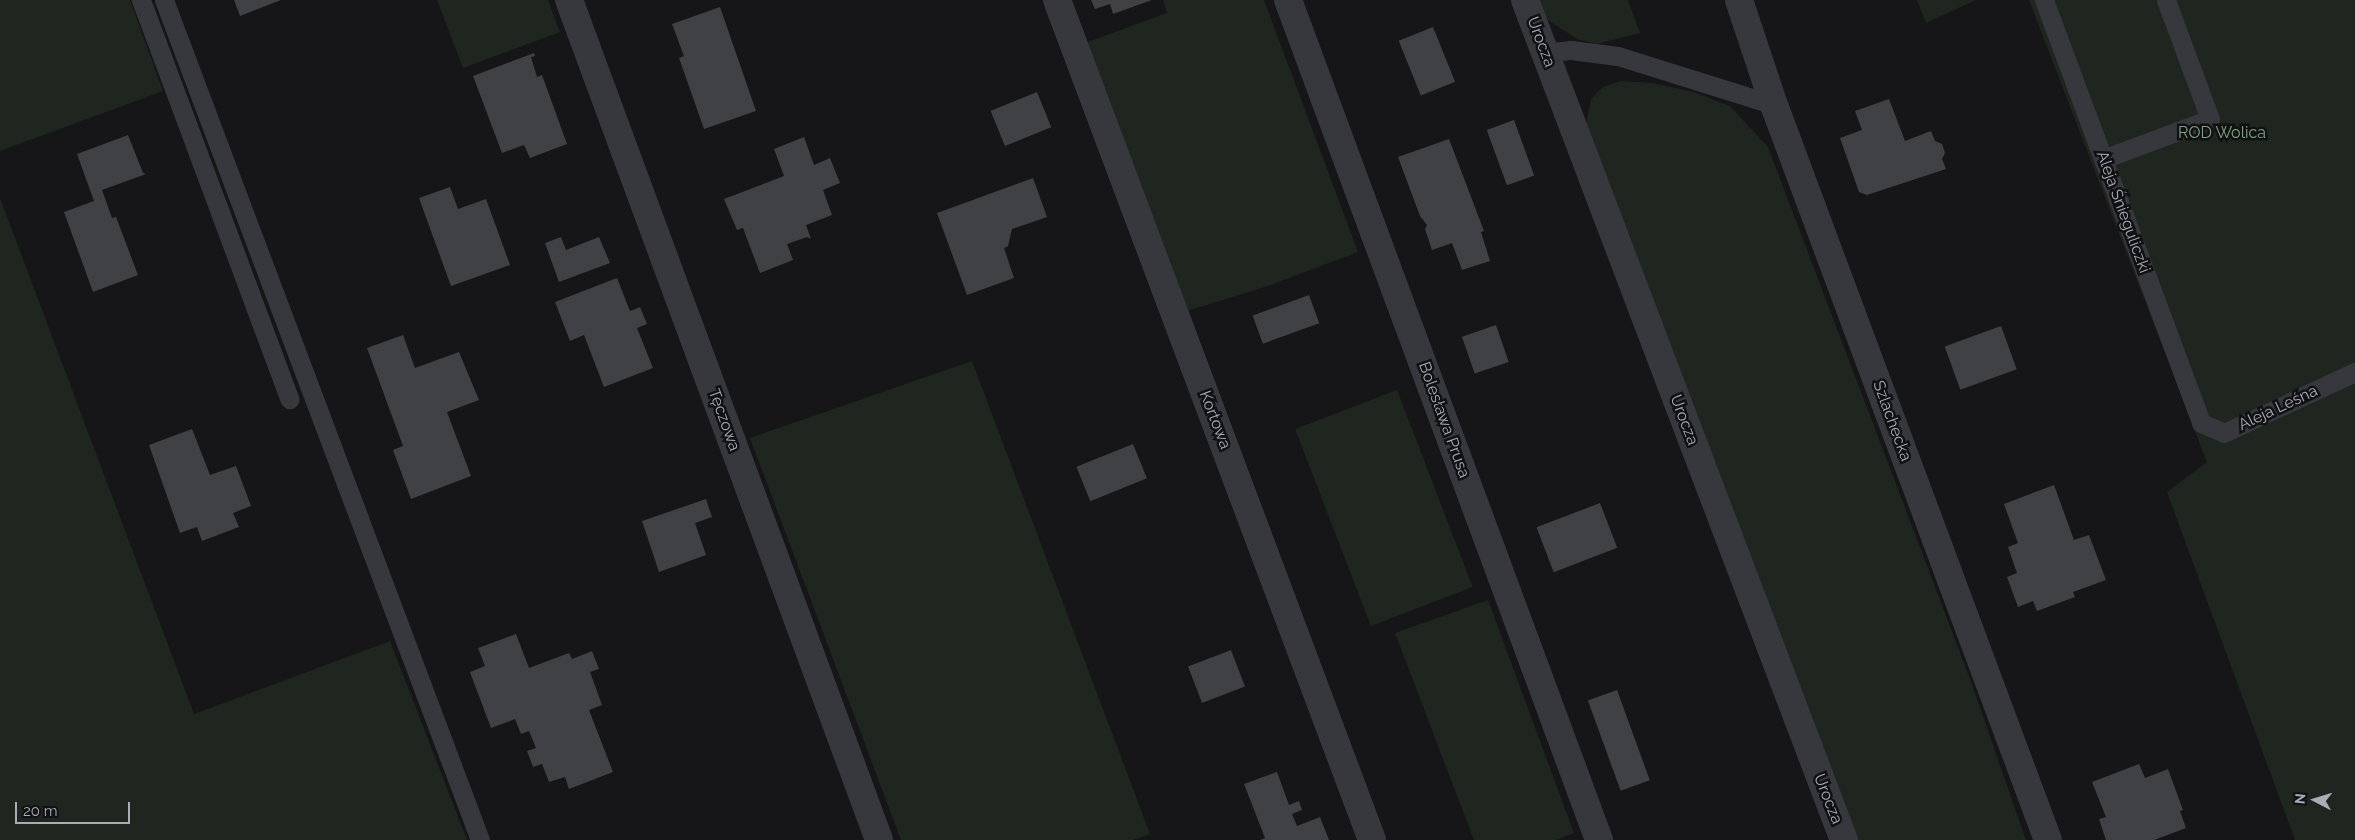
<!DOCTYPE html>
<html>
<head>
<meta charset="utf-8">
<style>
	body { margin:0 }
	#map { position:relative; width:2355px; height:840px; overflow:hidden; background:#161618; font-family:Raleway,sans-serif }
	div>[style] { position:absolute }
	.green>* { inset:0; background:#1e261f; transform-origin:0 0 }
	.building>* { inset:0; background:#404145; transform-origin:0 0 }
	.service>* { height:19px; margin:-9.5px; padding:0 9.5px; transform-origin:9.5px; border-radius:9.5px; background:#37383d }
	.minor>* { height:28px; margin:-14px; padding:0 14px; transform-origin:14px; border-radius:14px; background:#37383d }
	span { translate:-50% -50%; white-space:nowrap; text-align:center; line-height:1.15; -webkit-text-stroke:5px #111113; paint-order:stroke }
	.street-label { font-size:16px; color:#a8adb8 }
	.park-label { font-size:16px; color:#7fa381 }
	.north { position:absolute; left:2290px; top:775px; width:50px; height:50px; -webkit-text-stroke:4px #111113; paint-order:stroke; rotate:275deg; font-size:14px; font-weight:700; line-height:20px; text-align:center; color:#a8adb8 }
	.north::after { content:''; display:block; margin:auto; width:18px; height:22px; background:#a8adb8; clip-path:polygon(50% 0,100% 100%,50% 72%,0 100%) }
	.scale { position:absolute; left:15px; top:802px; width:115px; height:22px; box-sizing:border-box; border:2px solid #a8adb8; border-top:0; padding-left:6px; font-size:15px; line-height:18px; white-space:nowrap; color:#a8adb8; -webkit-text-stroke:4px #111113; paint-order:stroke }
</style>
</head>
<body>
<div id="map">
	<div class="green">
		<i style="clip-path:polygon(0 0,130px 0,163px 91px,0 151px)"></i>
		<i style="clip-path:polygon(437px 0,548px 0,560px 32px,463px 68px)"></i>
		<i style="clip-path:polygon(1163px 0,1264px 0,1358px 252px,1268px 286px,1184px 312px,1085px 43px,1167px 13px)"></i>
		<i style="clip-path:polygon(1534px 0,1628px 0,1640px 33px,1597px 44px,1577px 39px,1548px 20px)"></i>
		<i style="clip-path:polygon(1917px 0,1976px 0,1926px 23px)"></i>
		<i style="clip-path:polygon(2029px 0,2355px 0,2355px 840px,2295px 840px,2167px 492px,2207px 462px)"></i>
		<i style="clip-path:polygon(1621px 81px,1652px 83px,1694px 92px,1730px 106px,1768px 147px,1970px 679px,2026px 840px,1851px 840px,1585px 129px,1591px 99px,1603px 87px)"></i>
		<i style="clip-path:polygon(0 198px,194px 714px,390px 641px,467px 840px,0 840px)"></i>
		<i style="clip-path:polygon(972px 361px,1150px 834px,1133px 840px,901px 840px,750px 438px)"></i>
		<i style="left:1397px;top:390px;width:211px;height:109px;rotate:69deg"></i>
		<i style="clip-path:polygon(1488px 600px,1574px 833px,1556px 840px,1474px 840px,1395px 633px)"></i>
	</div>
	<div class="building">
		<i style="clip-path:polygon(234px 0,281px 0,240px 16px)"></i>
		<i style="clip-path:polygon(1091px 0,1152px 0,1113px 14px,1110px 4px,1095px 9px)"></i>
		<i style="clip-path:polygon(720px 7px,756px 111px,704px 129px,679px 58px,684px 56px,672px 24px)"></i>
		<i style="left:1433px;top:27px;width:59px;height:37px;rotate:68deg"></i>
		<i style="clip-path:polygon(534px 53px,535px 56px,531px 57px,537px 77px,542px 75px,567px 144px,530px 158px,524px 145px,502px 153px,473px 76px)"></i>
		<i style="left:1037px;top:92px;width:38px;height:50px;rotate:68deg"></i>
		<i style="clip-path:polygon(1889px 99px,1905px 141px,1931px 131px,1935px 141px,1942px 144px,1945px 153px,1942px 159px,1946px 169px,1867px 195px,1859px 192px,1840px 138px,1862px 130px,1855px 111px)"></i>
		<i style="left:1514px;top:120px;width:59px;height:29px;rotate:70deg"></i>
		<i style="clip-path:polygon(128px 135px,143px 173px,146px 174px,102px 190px,112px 218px,116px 217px,138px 275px,93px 292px,64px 212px,94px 201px,77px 154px)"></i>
		<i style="clip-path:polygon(804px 137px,814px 165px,830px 158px,840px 183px,823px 190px,832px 215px,806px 225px,811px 239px,807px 237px,787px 244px,793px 260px,760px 273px,743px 228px,737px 230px,724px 199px,784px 176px,774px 149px)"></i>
		<i style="clip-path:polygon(1449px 139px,1484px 231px,1481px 232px,1490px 261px,1462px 270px,1452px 243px,1432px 250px,1425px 229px,1427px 225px,1420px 216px,1398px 157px)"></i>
		<i style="clip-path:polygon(1033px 178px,1047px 217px,1012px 229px,1008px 246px,1004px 248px,1014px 278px,967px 295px,937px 213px)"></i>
		<i style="clip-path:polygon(450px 187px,458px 209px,486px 199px,510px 265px,451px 286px,419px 198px)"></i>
		<i style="clip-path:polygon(561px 237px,566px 250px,599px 237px,610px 263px,559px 282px,545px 243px)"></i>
		<i style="clip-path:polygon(617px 278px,630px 311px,640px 307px,647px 324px,637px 328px,653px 368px,604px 387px,584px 335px,570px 341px,555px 302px)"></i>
		<i style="left:1309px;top:295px;width:30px;height:60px;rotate:70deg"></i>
		<i style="left:1496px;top:325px;width:39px;height:36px;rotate:71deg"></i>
		<i style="left:2001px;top:326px;width:46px;height:60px;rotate:70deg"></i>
		<i style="clip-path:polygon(403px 335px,415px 368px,459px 352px,479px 400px,447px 412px,471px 476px,411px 499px,393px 450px,403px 446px,367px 348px)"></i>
		<i style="clip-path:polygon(192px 429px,210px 475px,236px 466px,251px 506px,233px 513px,239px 527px,202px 541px,197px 527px,180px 533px,149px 445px)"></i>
		<i style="left:1133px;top:444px;width:37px;height:61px;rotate:68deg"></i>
		<i style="clip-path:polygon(2054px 485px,2074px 540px,2089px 535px,2106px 580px,2073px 592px,2075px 597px,2037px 611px,2033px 601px,2018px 607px,2007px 577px,2017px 573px,2008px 547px,2018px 543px,2004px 504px)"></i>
		<i style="clip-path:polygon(706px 499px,712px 517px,695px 523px,706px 555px,659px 572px,642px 521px)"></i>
		<i style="left:1600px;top:503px;width:48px;height:68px;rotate:69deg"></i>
		<i style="clip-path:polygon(516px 634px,529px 668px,569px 653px,572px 659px,592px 651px,599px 669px,590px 672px,602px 705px,589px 710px,613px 772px,569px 789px,565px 777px,549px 782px,542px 764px,533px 767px,527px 751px,536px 748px,529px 731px,521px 734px,515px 719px,491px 728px,470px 672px,485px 666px,478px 648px)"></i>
		<i style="left:1231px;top:650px;width:39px;height:46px;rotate:69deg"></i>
		<i style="left:1617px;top:690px;width:96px;height:31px;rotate:70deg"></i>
		<i style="clip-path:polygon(2139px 764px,2145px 778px,2168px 769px,2183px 810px,2180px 811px,2186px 828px,2154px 840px,2106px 840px,2099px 819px,2106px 817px,2092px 782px)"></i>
		<i style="clip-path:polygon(1277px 772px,1289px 805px,1299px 801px,1302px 810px,1292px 814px,1297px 826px,1320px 817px,1329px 840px,1260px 840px,1265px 838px,1244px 784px)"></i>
	</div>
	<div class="service">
		<i style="left:141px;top:0;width:426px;rotate:69.6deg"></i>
		<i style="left:164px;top:0;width:897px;rotate:69.38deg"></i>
		<i style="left:2044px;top:0;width:451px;rotate:69.6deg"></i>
		<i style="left:2201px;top:423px;width:25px;rotate:23deg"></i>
		<i style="left:2224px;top:433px;width:145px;rotate:-25deg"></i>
		<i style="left:1545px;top:53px;width:26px;rotate:-7deg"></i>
		<i style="left:1571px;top:50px;width:47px;rotate:7.3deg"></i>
		<i style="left:1618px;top:56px;width:164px;rotate:17.4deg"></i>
		<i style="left:2103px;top:159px;width:114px;rotate:-20.5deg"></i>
		<i style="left:2210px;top:119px;width:127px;rotate:-110.3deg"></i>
	</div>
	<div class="minor">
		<i style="left:569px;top:0;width:895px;rotate:69.74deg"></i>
		<i style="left:1057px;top:0;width:897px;rotate:69.44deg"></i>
		<i style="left:1288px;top:0;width:896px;rotate:69.68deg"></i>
		<i style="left:1525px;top:0;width:899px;rotate:69.21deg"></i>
		<i style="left:1739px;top:0;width:111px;rotate:71.6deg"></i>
		<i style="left:1774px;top:105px;width:784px;rotate:69.56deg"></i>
	</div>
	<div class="street-label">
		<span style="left:1541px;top:42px;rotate:69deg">Urocza</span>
		<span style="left:2123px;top:212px;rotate:70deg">Aleja Śnieguliczki</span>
		<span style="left:2278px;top:408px;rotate:-25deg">Aleja Leśna</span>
		<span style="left:724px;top:420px;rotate:70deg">Tęczowa</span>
		<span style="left:1215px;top:420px;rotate:69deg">Kortowa</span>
		<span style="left:1444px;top:420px;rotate:70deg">Bolesława Prusa</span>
		<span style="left:1684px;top:420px;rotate:69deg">Urocza</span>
		<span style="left:1892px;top:421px;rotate:70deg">Szlachecka</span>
		<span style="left:1828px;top:799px;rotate:68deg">Urocza</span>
	</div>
	<div class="park-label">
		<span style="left:2222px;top:133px">ROD Wolica</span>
	</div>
	<div class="north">N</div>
	<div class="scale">20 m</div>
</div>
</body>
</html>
